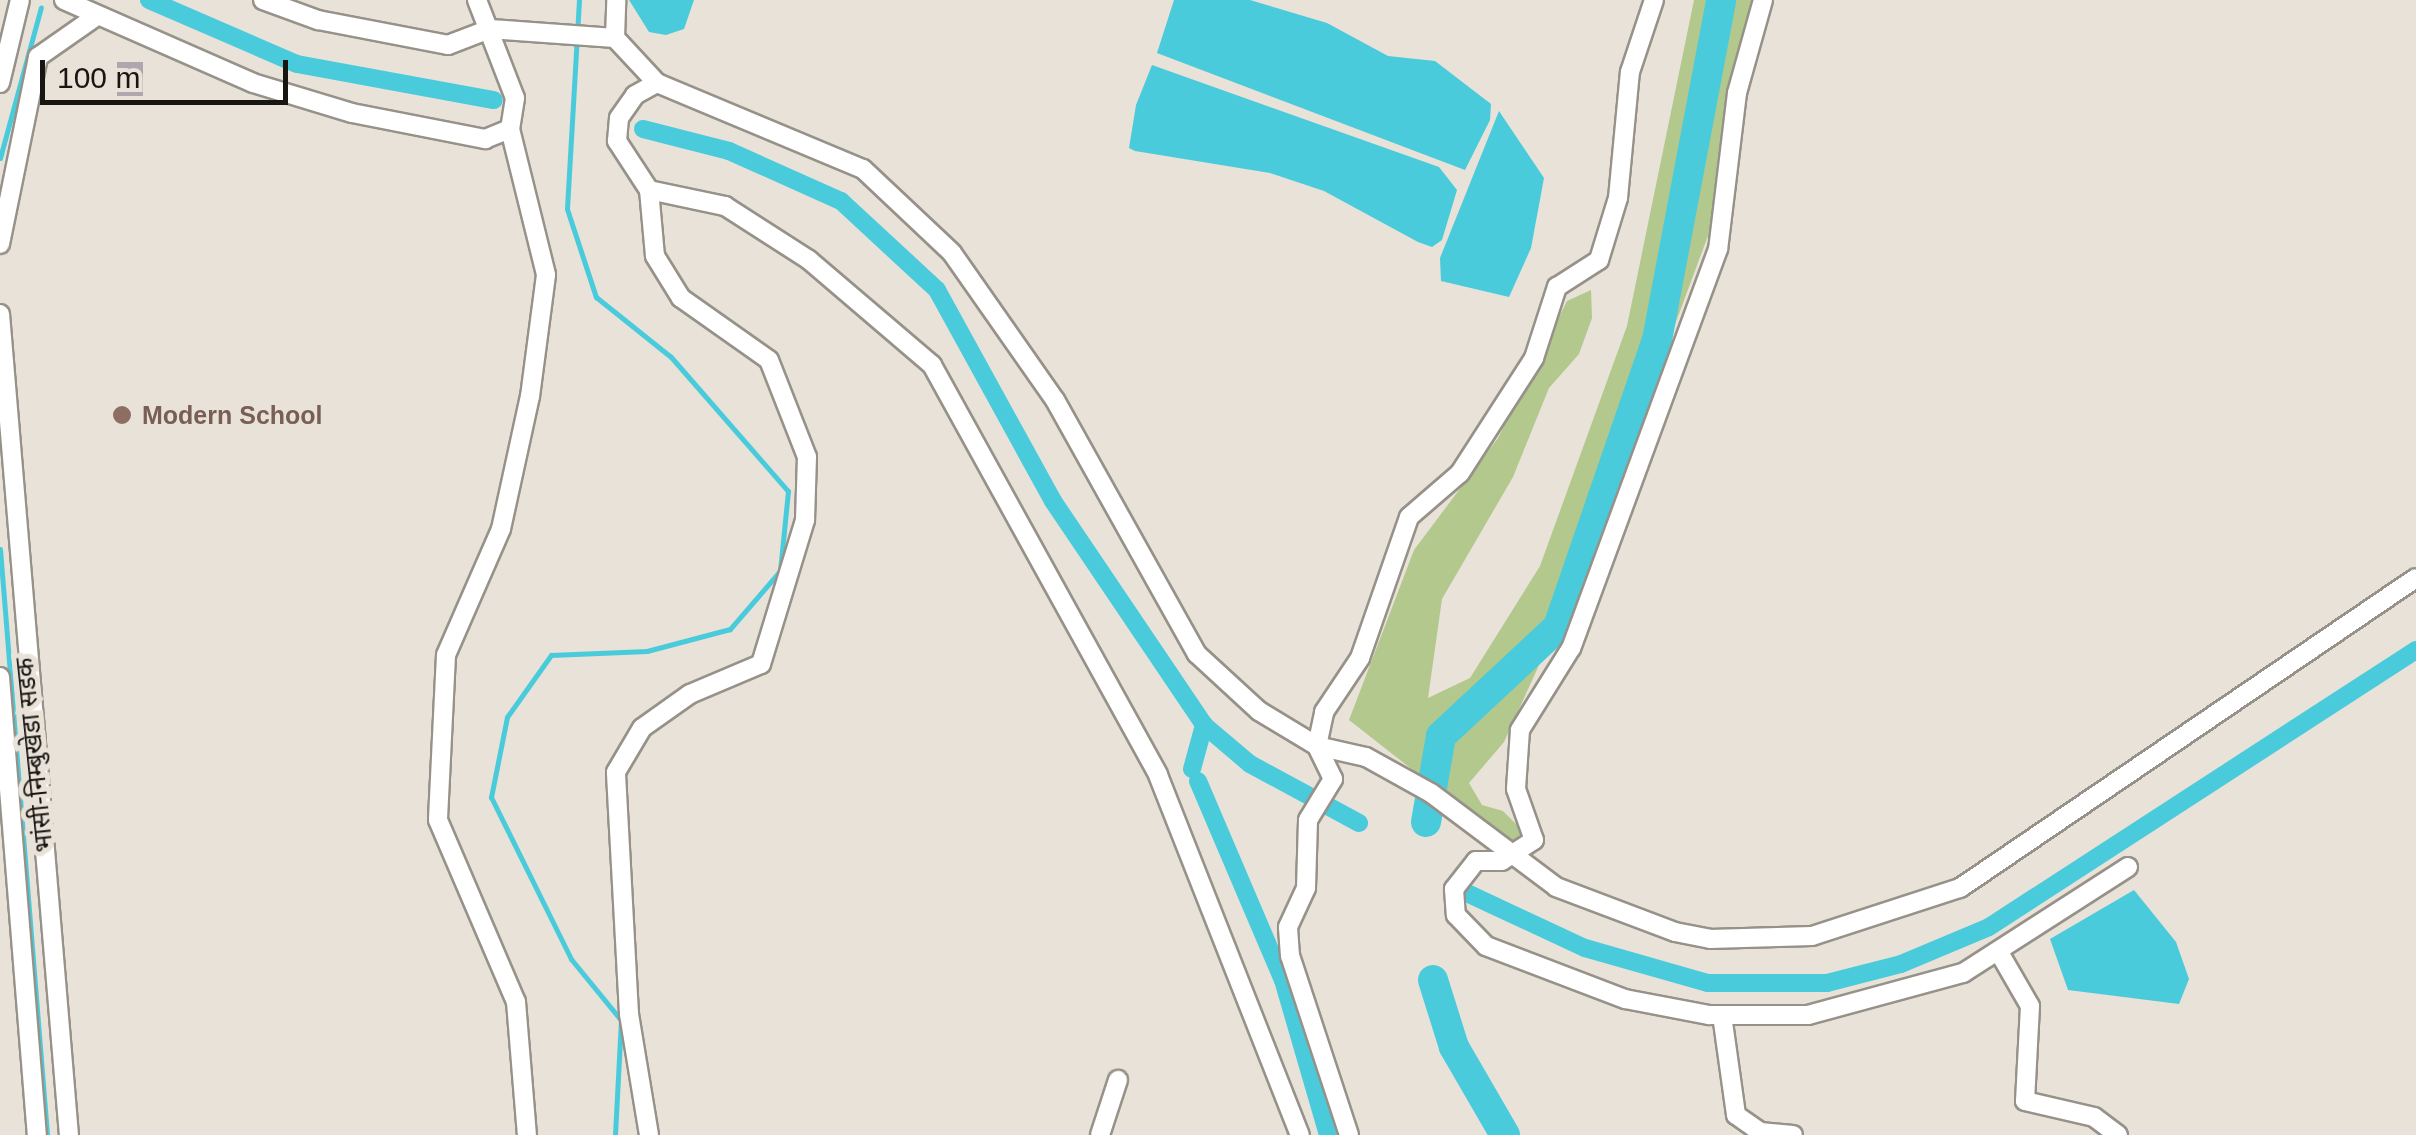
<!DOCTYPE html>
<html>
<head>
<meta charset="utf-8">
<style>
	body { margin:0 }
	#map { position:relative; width:2416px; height:1135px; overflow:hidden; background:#e8e2d8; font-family:Helvetica,"Noto Sans Devanagari",sans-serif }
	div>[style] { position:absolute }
	.green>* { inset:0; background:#b2c88d }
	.water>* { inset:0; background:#49cbdc }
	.stream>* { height:5px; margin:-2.5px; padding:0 2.5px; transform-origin:2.5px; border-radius:2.5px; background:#49cbdc }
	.canal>* { height:18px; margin:-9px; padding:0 9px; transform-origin:9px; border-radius:9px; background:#49cbdc }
	.river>* { height:30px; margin:-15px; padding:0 15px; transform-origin:15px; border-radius:15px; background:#49cbdc }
	.building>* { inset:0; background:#aea7b0; transform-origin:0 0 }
	.roads { filter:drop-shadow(2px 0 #979289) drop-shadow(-2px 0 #979289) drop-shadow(0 2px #979289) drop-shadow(0 -2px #979289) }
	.minor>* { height:18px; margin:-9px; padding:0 9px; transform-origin:9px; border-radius:9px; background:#fff }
	.dots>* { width:28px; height:28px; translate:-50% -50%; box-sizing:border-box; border:5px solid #e8e2d8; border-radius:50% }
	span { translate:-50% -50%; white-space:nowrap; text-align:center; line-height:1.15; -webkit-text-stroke:10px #e8e2d8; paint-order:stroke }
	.education-label { font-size:25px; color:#785e54; font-weight:700 }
	.left { translate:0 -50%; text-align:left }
	.street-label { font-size:25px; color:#181612 }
	.scale { position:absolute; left:40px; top:60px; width:248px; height:45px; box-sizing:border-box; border:5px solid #181612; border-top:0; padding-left:12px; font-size:30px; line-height:35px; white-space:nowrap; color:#181612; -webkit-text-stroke:8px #e8e2d8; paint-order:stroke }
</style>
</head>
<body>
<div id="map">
	<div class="green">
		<i style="clip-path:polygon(1694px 0,1752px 0,1725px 104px,1712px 225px,1590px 553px,1504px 742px,1469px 783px,1482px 805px,1503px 811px,1523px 831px,1511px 847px,1349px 720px,1414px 550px,1498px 438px,1567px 301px,1591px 290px,1592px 318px,1579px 354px,1549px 388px,1513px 477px,1442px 599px,1428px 698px,1470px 678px,1540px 566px,1627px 326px)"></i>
	</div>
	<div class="water">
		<i style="clip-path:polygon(629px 0,694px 0,684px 29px,666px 35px,649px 32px)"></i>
		<i style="clip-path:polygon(1174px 0,1250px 0,1327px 23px,1388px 56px,1435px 61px,1491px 104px,1490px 120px,1465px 170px,1157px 53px)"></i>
		<i style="clip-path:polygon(1152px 65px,1439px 167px,1457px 190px,1442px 240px,1432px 247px,1418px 242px,1324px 191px,1270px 173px,1135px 151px,1129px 148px,1136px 105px)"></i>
		<i style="clip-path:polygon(1499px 111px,1544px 178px,1531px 248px,1509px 297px,1441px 281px,1440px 258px)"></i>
		<i style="clip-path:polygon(2134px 890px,2176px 942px,2189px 979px,2179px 1004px,2068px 990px,2050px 939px)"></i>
	</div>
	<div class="stream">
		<i style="left:579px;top:0;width:209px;rotate:93.3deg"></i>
		<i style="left:567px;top:209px;width:93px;rotate:71.8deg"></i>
		<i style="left:596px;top:297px;width:96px;rotate:38.7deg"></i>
		<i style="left:671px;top:357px;width:178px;rotate:48.9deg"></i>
		<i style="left:788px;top:491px;width:80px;rotate:95.7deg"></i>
		<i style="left:780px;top:571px;width:77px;rotate:130.8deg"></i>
		<i style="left:730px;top:629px;width:86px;rotate:165.2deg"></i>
		<i style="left:647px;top:651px;width:96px;rotate:177.6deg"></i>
		<i style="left:551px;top:655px;width:76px;rotate:125.4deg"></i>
		<i style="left:507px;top:717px;width:82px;rotate:101.3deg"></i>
		<i style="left:491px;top:797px;width:181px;rotate:63.7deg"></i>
		<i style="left:571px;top:959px;width:79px;rotate:50.7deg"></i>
		<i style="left:621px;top:1020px;width:115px;rotate:93deg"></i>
		<i style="left:0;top:158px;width:156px;rotate:-74.8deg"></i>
		<i style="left:0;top:549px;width:588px;rotate:85.41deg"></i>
	</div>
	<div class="canal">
		<i style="left:149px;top:0;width:161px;rotate:23.4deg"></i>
		<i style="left:297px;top:64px;width:200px;rotate:10.4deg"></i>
		<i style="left:643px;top:129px;width:89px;rotate:14.3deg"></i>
		<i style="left:729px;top:151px;width:123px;rotate:24.1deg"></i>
		<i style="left:841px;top:201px;width:131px;rotate:42.8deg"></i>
		<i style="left:937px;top:290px;width:241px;rotate:61.2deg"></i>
		<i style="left:1053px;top:501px;width:270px;rotate:56deg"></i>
		<i style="left:1204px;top:725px;width:60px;rotate:40.3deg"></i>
		<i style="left:1250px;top:764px;width:124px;rotate:28.4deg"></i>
		<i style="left:1192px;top:769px;width:46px;rotate:-74.7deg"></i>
		<i style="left:1198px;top:781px;width:216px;rotate:66.9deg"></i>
		<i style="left:1283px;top:980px;width:161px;rotate:73.8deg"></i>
		<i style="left:1469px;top:894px;width:128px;rotate:25deg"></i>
		<i style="left:1585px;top:948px;width:128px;rotate:15.9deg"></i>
		<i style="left:1708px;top:983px;width:119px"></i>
		<i style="left:1827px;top:983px;width:76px;rotate:-14.4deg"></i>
		<i style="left:1901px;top:964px;width:95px;rotate:-22.8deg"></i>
		<i style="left:1989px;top:927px;width:509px;rotate:-32.97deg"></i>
	</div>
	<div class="river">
		<i style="left:1426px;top:822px;width:87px;rotate:-80.1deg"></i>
		<i style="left:1441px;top:736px;width:160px;rotate:-43deg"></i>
		<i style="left:1558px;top:627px;width:304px;rotate:-71deg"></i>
		<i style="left:1657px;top:340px;width:346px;rotate:-79.3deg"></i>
		<i style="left:1433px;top:980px;width:70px;rotate:72.6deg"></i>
		<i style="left:1454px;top:1047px;width:102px;rotate:59.9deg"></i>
	</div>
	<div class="building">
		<i style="left:117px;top:62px;width:26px;height:34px"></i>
	</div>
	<div class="roads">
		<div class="minor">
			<i style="left:64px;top:0;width:206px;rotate:23.7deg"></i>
			<i style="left:253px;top:83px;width:103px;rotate:16.9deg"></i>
			<i style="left:352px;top:113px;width:136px;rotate:11.1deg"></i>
			<i style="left:485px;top:139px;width:27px;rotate:-22deg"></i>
			<i style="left:263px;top:0;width:59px;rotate:20deg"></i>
			<i style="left:318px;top:20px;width:132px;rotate:10.9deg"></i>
			<i style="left:448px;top:45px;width:45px;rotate:-20.9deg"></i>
			<i style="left:490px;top:29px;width:125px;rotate:4.1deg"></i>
			<i style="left:615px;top:38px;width:62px;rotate:47deg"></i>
			<i style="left:657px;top:83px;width:223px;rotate:22.7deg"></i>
			<i style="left:863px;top:169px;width:122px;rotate:43.3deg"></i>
			<i style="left:952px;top:253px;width:179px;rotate:55deg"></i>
			<i style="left:1055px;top:400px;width:291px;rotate:60.8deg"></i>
			<i style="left:1197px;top:654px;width:84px;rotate:42.6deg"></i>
			<i style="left:1259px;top:711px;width:68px;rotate:31.1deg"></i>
			<i style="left:1317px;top:746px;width:50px;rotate:12.7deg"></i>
			<i style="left:1366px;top:757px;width:74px;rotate:29deg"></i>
			<i style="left:1431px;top:793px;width:156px;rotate:36.9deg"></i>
			<i style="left:1556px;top:887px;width:127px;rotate:20.7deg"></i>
			<i style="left:1675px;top:932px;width:36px;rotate:11deg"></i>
			<i style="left:1710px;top:939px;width:102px;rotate:-1.7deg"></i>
			<i style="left:1812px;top:936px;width:156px;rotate:-18deg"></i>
			<i style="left:1960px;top:888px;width:551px;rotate:-34.21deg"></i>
			<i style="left:477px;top:0;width:105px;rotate:68.8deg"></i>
			<i style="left:515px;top:98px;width:31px;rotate:99deg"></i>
			<i style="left:510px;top:129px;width:150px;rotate:76.1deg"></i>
			<i style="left:546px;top:275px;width:122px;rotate:97.5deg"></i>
			<i style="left:530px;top:396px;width:136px;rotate:102.3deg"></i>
			<i style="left:501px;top:529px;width:137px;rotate:113.6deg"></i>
			<i style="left:446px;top:655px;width:165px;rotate:92.8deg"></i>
			<i style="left:438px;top:820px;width:198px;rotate:66.8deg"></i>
			<i style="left:516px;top:1002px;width:133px;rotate:85.3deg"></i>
			<i style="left:1763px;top:0;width:97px;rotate:105.6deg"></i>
			<i style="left:1737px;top:93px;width:157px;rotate:96.9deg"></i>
			<i style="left:1718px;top:249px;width:425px;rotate:110.2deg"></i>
			<i style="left:1571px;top:648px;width:97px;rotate:121.9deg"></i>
			<i style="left:1520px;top:730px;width:59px;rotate:93.9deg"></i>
			<i style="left:1516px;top:789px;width:54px;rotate:70.6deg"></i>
			<i style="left:1534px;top:840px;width:38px;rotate:147deg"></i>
			<i style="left:1502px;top:861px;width:26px;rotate:180deg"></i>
			<i style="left:1476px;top:861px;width:36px;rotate:128deg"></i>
			<i style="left:1454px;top:889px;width:26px;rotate:86deg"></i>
			<i style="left:1456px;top:915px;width:43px;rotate:45.9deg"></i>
			<i style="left:1486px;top:946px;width:149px;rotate:20.9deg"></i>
			<i style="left:1625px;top:999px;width:86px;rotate:10.8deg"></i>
			<i style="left:1709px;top:1015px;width:99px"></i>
			<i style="left:1808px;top:1015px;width:161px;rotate:-15.2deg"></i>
			<i style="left:1963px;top:973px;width:196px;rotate:-32.7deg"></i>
			<i style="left:615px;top:38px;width:38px;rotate:-88deg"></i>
			<i style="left:0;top:83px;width:85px;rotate:-76.5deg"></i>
			<i style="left:649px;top:190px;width:78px;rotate:11.9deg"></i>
			<i style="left:725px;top:206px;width:100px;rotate:32.7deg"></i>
			<i style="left:809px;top:260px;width:162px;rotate:40.5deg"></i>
			<i style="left:932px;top:365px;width:468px;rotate:61.1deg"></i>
			<i style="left:1158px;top:775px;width:387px;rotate:68.5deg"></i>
			<i style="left:0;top:244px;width:191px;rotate:-78.5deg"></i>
			<i style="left:38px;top:57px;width:68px;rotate:-34.9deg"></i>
			<i style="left:0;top:314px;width:824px;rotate:85.2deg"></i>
			<i style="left:0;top:677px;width:459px;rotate:85.4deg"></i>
			<i style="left:2000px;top:954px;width:60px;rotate:60deg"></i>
			<i style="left:2030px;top:1006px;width:95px;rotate:93deg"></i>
			<i style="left:2025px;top:1101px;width:71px;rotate:13.1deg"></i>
			<i style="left:2094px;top:1117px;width:30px;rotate:37deg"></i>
			<i style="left:1722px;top:1015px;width:101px;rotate:82deg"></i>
			<i style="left:1736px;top:1115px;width:29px;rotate:35deg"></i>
			<i style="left:1760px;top:1132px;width:33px;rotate:5deg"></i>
			<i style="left:649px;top:1135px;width:123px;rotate:-99.4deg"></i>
			<i style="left:629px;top:1014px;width:242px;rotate:-93.1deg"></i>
			<i style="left:616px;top:772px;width:51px;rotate:-59.4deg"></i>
			<i style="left:642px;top:728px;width:59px;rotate:-35.3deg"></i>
			<i style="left:690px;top:694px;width:77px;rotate:-22.9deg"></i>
			<i style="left:761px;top:664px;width:151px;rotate:-73deg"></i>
			<i style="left:805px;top:520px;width:63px;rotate:-88.2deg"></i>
			<i style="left:807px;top:457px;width:104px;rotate:-111.4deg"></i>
			<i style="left:769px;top:360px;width:108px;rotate:-144.8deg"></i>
			<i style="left:681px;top:298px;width:49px;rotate:-121.8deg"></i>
			<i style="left:655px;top:256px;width:66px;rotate:-95.2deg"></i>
			<i style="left:649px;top:190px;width:59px;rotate:-123.1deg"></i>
			<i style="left:617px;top:141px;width:23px;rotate:-85deg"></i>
			<i style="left:619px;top:118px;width:28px;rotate:-55deg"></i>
			<i style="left:635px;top:95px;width:25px;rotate:-29deg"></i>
			<i style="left:1100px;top:1135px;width:58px;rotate:-71.9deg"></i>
			<i style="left:1349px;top:1135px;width:188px;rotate:-108.2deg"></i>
			<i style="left:1290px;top:956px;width:29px;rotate:-94deg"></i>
			<i style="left:1288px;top:927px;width:43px;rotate:-65.2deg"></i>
			<i style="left:1306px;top:888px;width:68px;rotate:-88.3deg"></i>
			<i style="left:1308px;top:820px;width:48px;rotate:-58.6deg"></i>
			<i style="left:1333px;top:779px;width:37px;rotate:-116deg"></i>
			<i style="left:1317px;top:746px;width:35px;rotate:-78deg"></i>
			<i style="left:1324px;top:712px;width:65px;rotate:-56.3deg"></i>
			<i style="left:1360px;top:658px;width:149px;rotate:-70.8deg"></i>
			<i style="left:1409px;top:517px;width:67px;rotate:-40.8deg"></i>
			<i style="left:1460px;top:473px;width:137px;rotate:-57.2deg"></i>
			<i style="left:1534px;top:358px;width:75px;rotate:-72.1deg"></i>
			<i style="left:1557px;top:287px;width:50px;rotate:-32.7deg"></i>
			<i style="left:1599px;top:260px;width:65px;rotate:-73deg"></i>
			<i style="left:1618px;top:198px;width:127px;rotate:-84.6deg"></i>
			<i style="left:1630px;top:72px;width:76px;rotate:-71.6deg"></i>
		</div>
	</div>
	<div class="dots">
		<i style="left:122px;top:415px;background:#8d6e63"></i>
	</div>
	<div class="education-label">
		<span class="left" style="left:142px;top:415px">Modern School</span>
	</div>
	<div class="street-label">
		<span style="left:34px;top:755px;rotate:-96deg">भांसी-निम्बुखेडा सडक</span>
	</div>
	<div class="scale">100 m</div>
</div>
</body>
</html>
